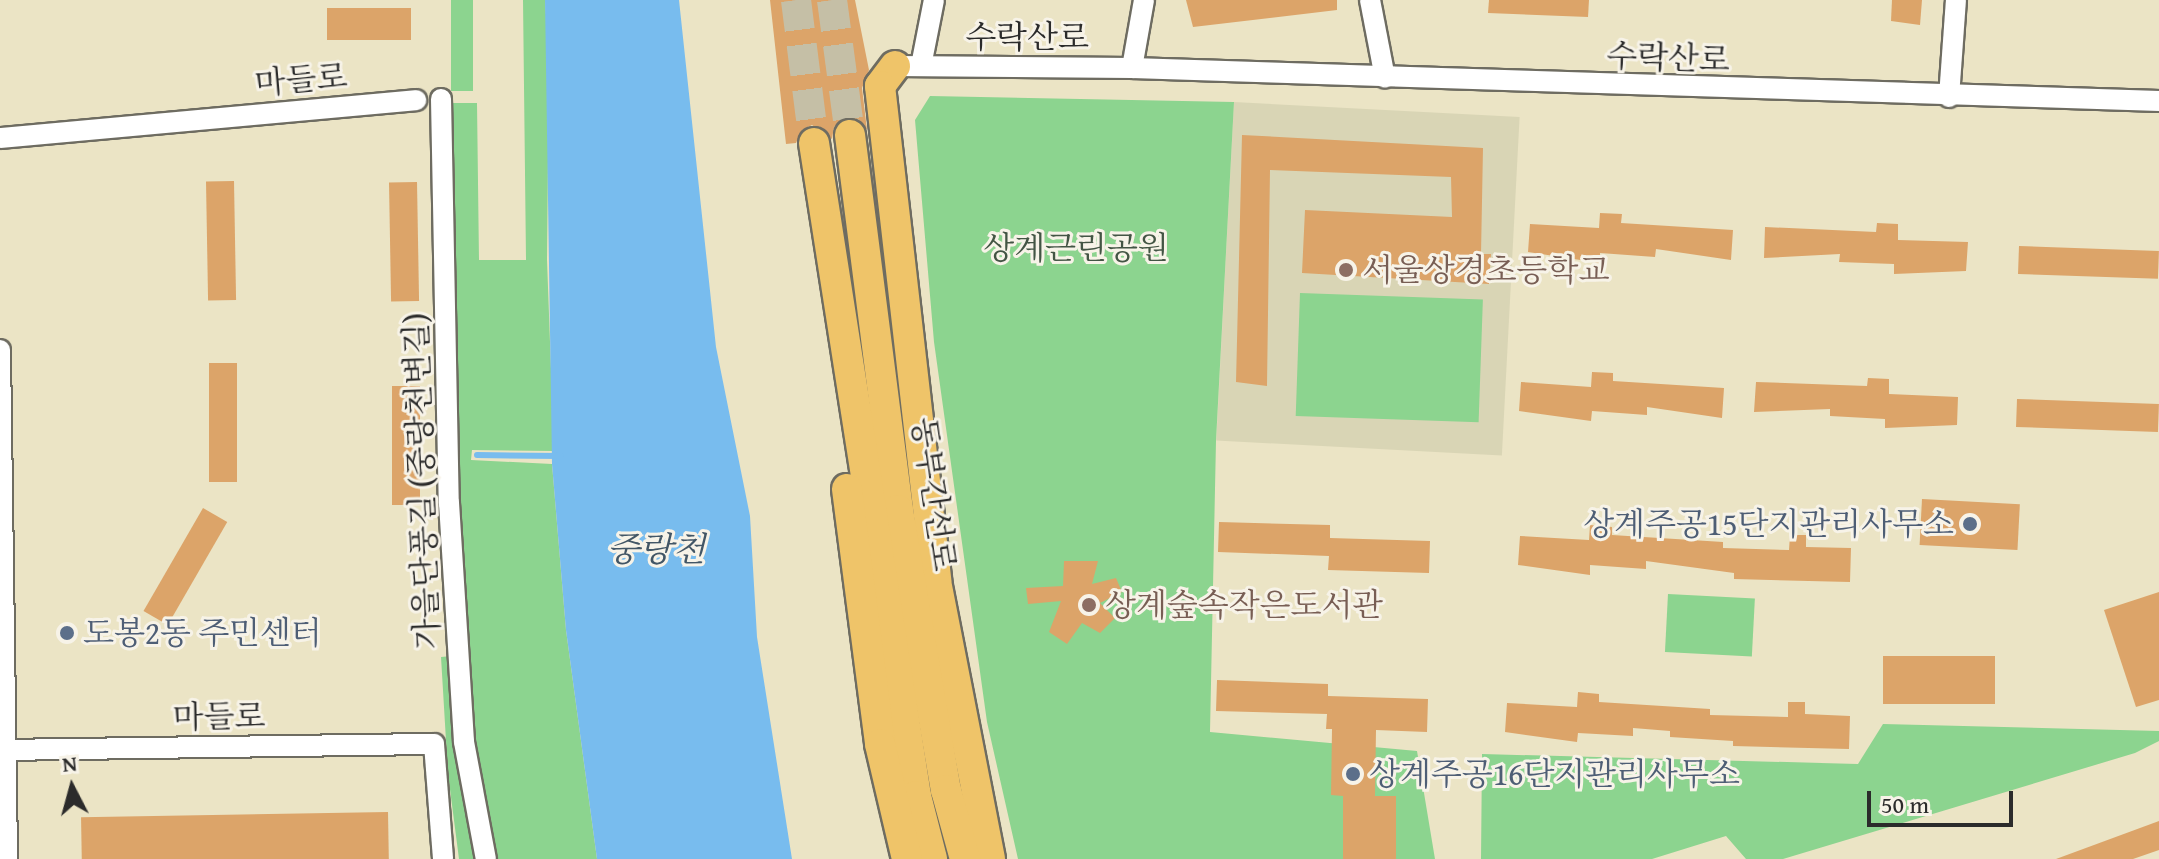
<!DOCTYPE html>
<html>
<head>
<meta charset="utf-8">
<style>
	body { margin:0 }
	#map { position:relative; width:2159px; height:859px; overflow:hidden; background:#ebe4c5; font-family:"Gentium Book Plus","Noto Serif KR",serif }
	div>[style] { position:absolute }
	.built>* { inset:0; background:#d9d5b5; transform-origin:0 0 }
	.green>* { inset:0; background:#8cd48f; transform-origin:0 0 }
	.water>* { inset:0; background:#78bcee }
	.stream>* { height:6px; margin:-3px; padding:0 3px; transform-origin:3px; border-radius:3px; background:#78bcee }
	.building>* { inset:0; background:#dca469; transform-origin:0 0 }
	.highway-tunnel>* { height:30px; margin-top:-15px; transform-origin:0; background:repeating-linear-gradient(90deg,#c5bfa6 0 30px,transparent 0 45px) }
	.roads { filter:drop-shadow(2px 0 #6e6c61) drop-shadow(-2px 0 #6e6c61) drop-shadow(0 2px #6e6c61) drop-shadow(0 -2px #6e6c61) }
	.minor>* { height:20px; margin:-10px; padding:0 10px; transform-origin:10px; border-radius:10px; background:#fff }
	.highway>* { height:30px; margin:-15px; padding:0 15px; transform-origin:15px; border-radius:15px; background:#efc469 }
	.dots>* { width:22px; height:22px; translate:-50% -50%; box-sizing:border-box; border:4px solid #f7f3e8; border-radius:50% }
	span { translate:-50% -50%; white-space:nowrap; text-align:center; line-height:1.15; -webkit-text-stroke:6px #f7f3e8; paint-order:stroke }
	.street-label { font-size:32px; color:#2b2b2b }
	.park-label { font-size:32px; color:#435544 }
	.education-label { font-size:32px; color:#785e54 }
	.left { translate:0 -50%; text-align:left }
	.service-label { font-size:32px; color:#4e5e75 }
	.right { translate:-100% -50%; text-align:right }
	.water-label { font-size:34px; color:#425666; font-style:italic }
	.north { position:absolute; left:32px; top:747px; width:80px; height:80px; -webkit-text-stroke:6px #f7f3e8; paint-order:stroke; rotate:354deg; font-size:22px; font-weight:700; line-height:32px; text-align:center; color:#2b2b2b }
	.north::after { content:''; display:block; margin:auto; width:28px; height:36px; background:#2b2b2b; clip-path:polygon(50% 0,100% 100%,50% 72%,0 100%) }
	.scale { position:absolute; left:1867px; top:791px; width:146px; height:36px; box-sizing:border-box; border:4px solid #2b2b2b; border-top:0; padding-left:10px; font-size:24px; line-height:28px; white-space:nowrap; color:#2b2b2b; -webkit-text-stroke:6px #f7f3e8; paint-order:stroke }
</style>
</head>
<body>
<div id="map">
	<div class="built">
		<i style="left:1234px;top:102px;width:286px;height:339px;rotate:3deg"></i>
	</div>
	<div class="green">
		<i style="left:451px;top:0;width:22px;height:91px"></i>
		<i style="clip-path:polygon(523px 0,545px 0,549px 59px,547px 260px,554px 451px,472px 450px,471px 460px,552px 464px,566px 630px,597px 859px,459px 859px,448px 774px,441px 657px,463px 655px,451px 103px,477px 103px,479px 260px,526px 260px)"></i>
		<i style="clip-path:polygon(930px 96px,1234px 102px,1216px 441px,1210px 732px,1417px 751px,1435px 859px,1018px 859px,987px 722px,934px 342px,915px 120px)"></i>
		<i style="left:1300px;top:293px;width:183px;height:123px;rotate:2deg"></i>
		<i style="left:1668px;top:594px;width:87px;height:58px;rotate:3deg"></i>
		<i style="clip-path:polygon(1883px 724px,2159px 731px,2159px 741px,2135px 753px,1783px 859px,1746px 859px,1726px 836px,1652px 859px,1481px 859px,1482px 754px,1858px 764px)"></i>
	</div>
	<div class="water">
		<i style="clip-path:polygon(545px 0,679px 0,716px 347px,750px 516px,757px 637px,792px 859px,597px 859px,566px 630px,552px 464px)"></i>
	</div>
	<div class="stream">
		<i style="left:477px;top:455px;width:84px;rotate:0.7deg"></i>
	</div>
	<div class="building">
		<i style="clip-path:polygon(770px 0,855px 0,869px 70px,862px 88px,867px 130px,858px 119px,847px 117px,834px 127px,832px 139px,812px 125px,802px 130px,796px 143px,786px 144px)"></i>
		<i style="clip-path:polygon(1186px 0,1337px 0,1337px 10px,1193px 27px)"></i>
		<i style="clip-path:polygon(1489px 0,1589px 0,1588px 17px,1488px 13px)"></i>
		<i style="clip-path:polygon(1892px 0,1922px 0,1920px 25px,1891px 21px)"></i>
		<i style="left:411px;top:8px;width:32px;height:84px;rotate:90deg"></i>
		<i style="clip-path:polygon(1242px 135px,1483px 148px,1481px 254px,1491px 254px,1489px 284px,1302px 273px,1305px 210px,1452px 217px,1451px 177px,1270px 170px,1267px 386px,1236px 382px)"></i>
		<i style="left:234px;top:181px;width:119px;height:28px;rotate:89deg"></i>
		<i style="left:417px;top:182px;width:119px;height:28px;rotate:89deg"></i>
		<i style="clip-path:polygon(1600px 213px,1622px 214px,1621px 223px,1733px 230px,1731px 260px,1656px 249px,1655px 257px,1600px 253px,1600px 263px,1528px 252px,1530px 224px,1599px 228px)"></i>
		<i style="clip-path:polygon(1877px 223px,1898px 224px,1898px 240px,1968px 242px,1966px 271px,1894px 274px,1894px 264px,1839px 262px,1840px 254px,1764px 258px,1765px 227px,1876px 232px)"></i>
		<i style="left:2019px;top:246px;width:140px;height:28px;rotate:2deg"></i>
		<i style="left:209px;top:363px;width:28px;height:119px"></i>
		<i style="clip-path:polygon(1592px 372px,1613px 373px,1613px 381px,1724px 388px,1722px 418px,1647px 407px,1647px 415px,1592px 411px,1591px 421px,1519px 411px,1521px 382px,1591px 387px)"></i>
		<i style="clip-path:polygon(1868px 378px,1889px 379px,1889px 394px,1958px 397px,1957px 425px,1885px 428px,1885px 419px,1830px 416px,1830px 409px,1754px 412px,1756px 382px,1867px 386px)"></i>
		<i style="left:392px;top:386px;width:28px;height:119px"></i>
		<i style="left:2017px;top:399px;width:142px;height:28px;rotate:2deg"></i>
		<i style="left:1922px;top:499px;width:98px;height:46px;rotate:3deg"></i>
		<i style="left:203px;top:508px;width:28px;height:119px;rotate:30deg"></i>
		<i style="clip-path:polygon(1219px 522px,1330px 525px,1330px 538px,1430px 541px,1429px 573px,1328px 570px,1329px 556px,1218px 552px)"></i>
		<i style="clip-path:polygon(1590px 525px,1612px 527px,1612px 535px,1723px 542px,1723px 548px,1789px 550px,1790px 535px,1806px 535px,1806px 547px,1851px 548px,1850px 582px,1734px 579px,1734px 573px,1646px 561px,1646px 569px,1590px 565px,1590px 575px,1518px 565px,1520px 536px,1589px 540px)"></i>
		<i style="clip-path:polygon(1064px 561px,1098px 561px,1092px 584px,1116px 578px,1122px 592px,1100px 603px,1115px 618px,1100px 633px,1082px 623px,1067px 644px,1049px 632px,1061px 601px,1028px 604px,1026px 588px,1063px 586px)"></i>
		<i style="clip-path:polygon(2159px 592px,2159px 700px,2136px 707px,2104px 610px)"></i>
		<i style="left:1995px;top:656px;width:48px;height:112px;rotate:90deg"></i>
		<i style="clip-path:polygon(1217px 680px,1328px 684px,1328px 696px,1428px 699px,1427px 732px,1376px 730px,1375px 796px,1396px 796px,1396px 859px,1343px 859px,1343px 796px,1331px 795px,1332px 729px,1326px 729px,1327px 714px,1216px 711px)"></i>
		<i style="clip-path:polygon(1578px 692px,1599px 694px,1599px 702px,1710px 709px,1710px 715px,1788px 717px,1788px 702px,1805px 702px,1805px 714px,1850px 716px,1849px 749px,1733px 746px,1733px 741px,1670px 737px,1670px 731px,1633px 728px,1633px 736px,1578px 733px,1577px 742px,1505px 732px,1507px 703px,1577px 707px)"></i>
		<i style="left:388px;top:812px;width:47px;height:307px;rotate:89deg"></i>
		<i style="clip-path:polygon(2159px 821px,2159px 850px,2133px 859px,2056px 859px)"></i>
	</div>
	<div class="highway-tunnel">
		<i style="left:796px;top:0;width:144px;rotate:82.8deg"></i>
		<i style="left:832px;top:0;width:136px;rotate:82.4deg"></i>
	</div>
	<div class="roads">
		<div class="minor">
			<i style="left:1370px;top:0;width:79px;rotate:79.1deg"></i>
			<i style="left:895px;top:66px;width:237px;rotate:0.5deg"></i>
			<i style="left:1132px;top:68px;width:1028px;rotate:1.84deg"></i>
			<i style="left:921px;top:66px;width:67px;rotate:-78.9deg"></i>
			<i style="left:1132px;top:68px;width:69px;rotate:-80deg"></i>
			<i style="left:1949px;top:97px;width:97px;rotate:-85.9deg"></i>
			<i style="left:441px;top:99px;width:404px;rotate:88.9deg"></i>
			<i style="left:449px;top:503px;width:239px;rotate:86.4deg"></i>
			<i style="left:464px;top:742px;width:119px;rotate:79.4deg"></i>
			<i style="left:0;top:138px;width:418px;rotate:-5.2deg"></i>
			<i style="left:0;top:350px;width:509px;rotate:89.21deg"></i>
			<i style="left:0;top:750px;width:434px;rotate:-0.8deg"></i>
			<i style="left:434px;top:744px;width:115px;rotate:85.5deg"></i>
		</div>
		<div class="highway">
			<i style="left:895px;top:66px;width:25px;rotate:127deg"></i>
			<i style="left:880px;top:86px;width:498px;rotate:83.5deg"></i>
			<i style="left:936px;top:581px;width:283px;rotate:79deg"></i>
			<i style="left:850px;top:135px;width:378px;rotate:82.7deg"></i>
			<i style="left:898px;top:510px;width:284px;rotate:80.3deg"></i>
			<i style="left:946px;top:790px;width:72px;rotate:74.6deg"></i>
			<i style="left:814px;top:143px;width:661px;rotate:81.12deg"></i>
			<i style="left:916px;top:796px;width:65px;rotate:75.7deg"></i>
			<i style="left:847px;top:489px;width:257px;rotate:82.6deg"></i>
			<i style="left:880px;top:744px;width:118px;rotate:76.8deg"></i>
		</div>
	</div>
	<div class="dots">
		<i style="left:1346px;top:270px;background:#8d6e63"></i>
		<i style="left:1970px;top:524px;background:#5c6f8a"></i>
		<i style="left:1089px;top:605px;background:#8d6e63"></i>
		<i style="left:67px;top:633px;background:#5c6f8a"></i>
		<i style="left:1353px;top:774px;background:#5c6f8a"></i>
	</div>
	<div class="street-label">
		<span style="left:1027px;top:37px">수락산로</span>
		<span style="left:1668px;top:58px;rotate:2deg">수락산로</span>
		<span style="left:301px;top:80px;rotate:-5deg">마들로</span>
		<span style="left:422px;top:481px;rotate:-92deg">가을단풍길 (중랑천변길)</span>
		<span style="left:934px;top:494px;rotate:82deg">동부간선로</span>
		<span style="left:219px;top:717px;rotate:-1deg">마들로</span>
	</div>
	<div class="park-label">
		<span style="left:1076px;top:248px">상계근린공원</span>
	</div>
	<div class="education-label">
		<span class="left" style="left:1362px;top:270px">서울상경초등학교</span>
		<span class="left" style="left:1105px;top:605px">상계숲속작은도서관</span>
	</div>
	<div class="service-label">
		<span class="right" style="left:1954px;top:524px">상계주공15단지관리사무소</span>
		<span class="left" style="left:83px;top:633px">도봉2동 주민센터</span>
		<span class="left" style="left:1369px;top:774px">상계주공16단지관리사무소</span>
	</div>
	<div class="water-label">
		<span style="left:656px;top:549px">중랑천</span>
	</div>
	<div class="north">N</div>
	<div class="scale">50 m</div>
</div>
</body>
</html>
